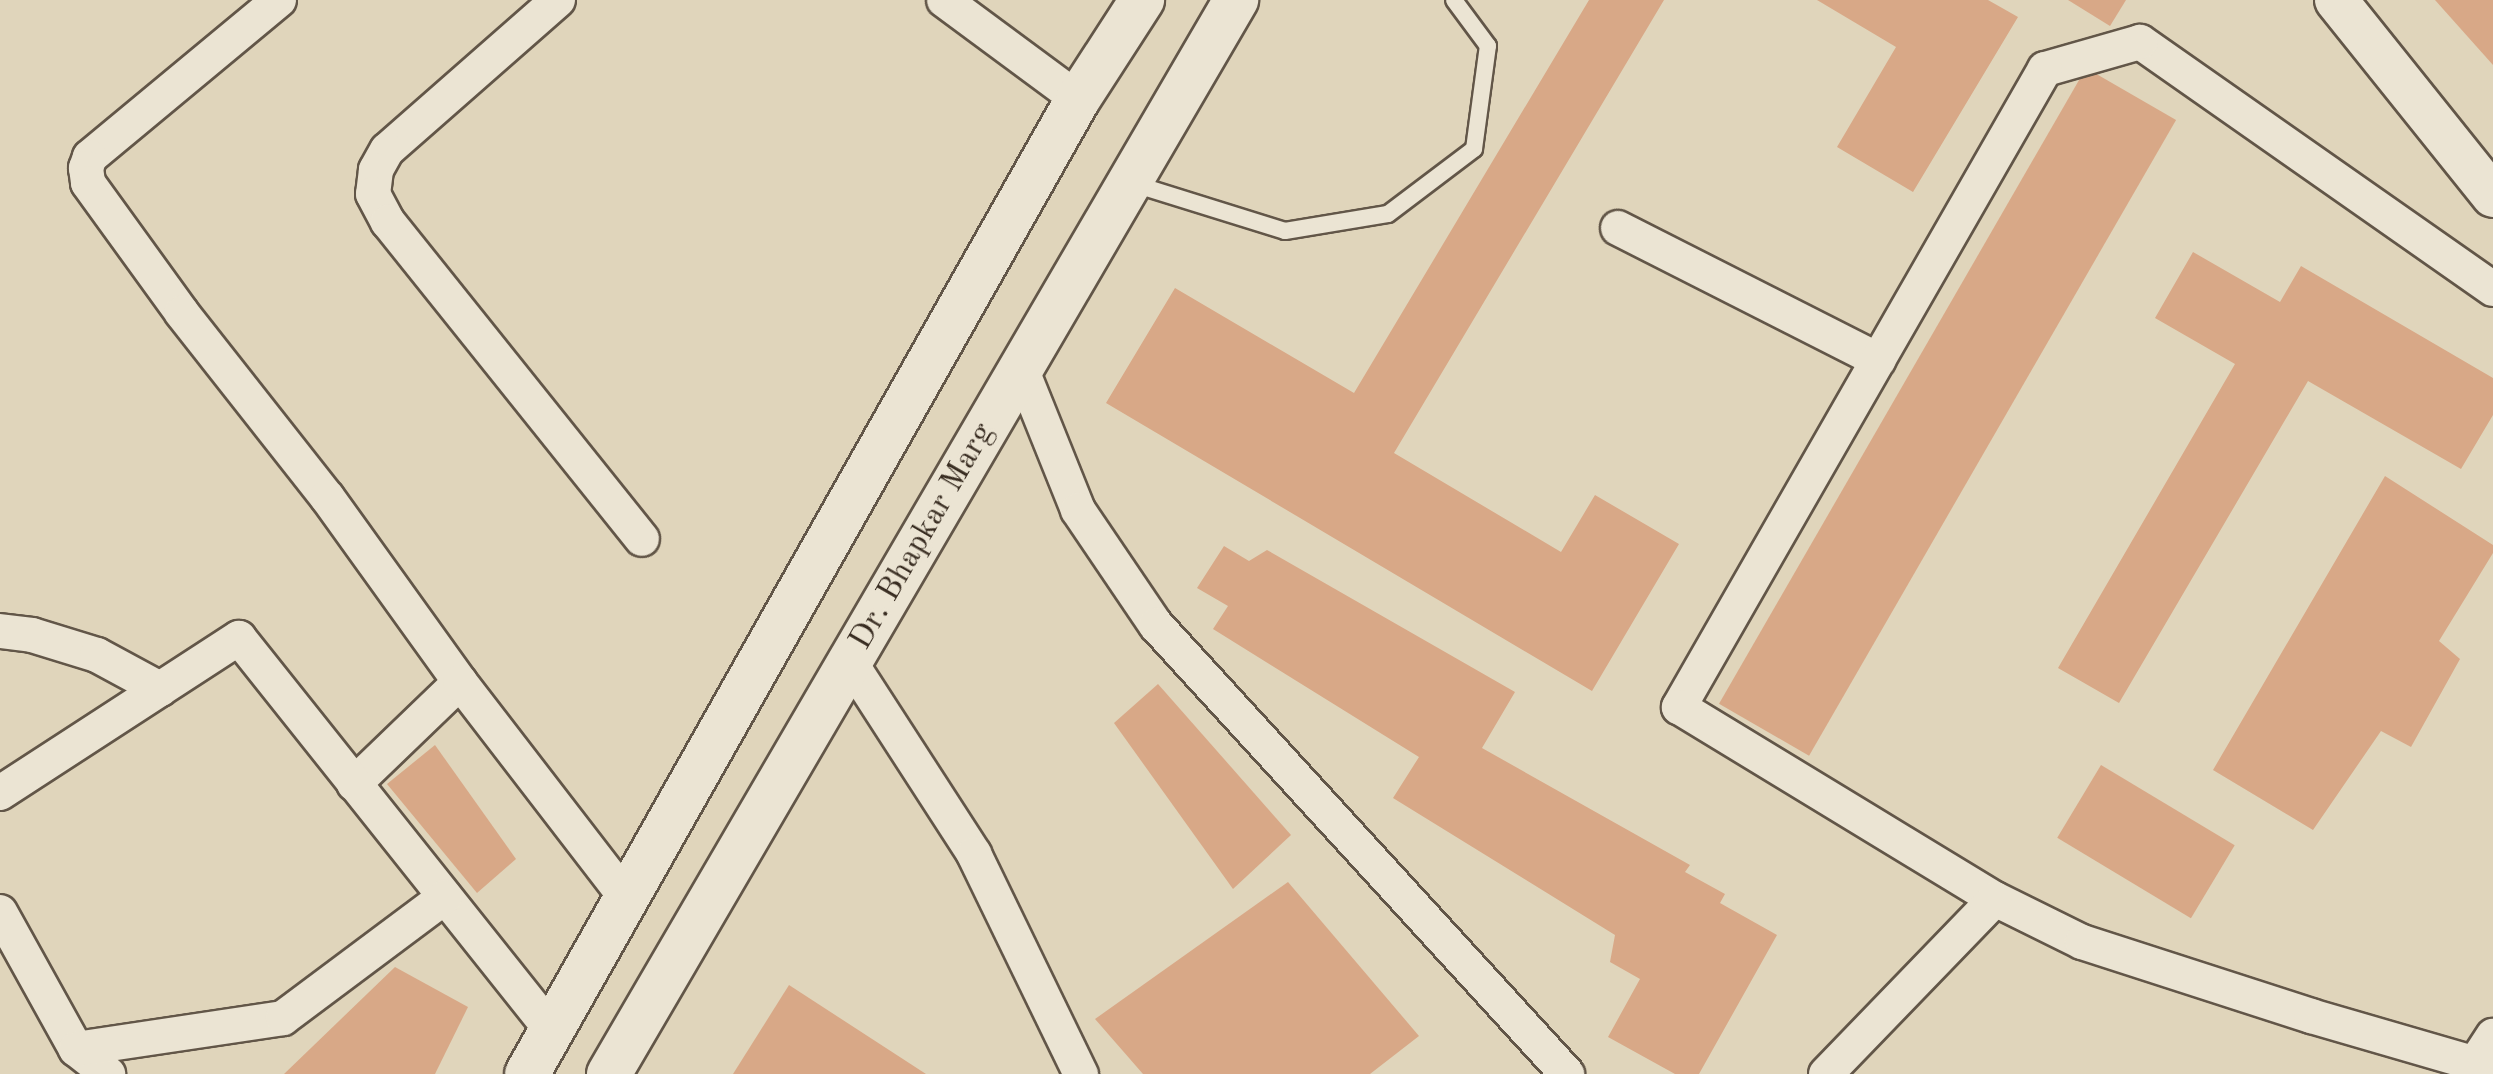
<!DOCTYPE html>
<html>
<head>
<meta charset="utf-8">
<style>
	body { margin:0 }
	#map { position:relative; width:2493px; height:1074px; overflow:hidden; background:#e0d5bb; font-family:"Old Standard TT",serif }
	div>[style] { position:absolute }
	.building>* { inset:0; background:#d8a887; transform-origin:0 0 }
	.roads { filter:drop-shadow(2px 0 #625648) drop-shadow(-2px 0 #625648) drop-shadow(0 2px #625648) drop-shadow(0 -2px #625648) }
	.service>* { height:16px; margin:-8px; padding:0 8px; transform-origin:8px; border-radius:8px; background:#ebe4d3 }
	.minor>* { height:34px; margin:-17px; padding:0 17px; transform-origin:17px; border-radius:17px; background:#ebe4d3 }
	.tertiary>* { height:42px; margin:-21px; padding:0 21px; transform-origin:21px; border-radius:21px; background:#ebe4d3 }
	.secondary>* { height:44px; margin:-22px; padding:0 22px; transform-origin:22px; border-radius:22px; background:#ebe4d3 }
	span { translate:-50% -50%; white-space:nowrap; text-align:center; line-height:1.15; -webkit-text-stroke:6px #ebe4d3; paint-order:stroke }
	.street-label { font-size:32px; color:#382c21 }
</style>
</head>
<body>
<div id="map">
	<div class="building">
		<i style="clip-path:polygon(1589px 0,1664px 0,1394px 453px,1561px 552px,1595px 495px,1679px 544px,1592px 691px,1106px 403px,1175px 288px,1354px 393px)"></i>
		<i style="clip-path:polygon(1817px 0,1988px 0,2018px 17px,1913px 192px,1837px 147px,1896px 47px)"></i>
		<i style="clip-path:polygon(2068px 0,2126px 0,2110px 26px)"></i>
		<i style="clip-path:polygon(2435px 0,2493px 0,2493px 65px)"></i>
		<i style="left:2086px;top:68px;width:104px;height:734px;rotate:30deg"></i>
		<i style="clip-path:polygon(2193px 252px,2280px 302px,2301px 266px,2493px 378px,2493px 415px,2461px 469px,2308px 381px,2119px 703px,2058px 668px,2235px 364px,2155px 318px)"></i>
		<i style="clip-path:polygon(2385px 476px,2493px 545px,2493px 553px,2439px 641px,2460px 659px,2411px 747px,2381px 731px,2313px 830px,2213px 770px)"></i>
		<i style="clip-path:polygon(1224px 546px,1249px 561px,1267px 550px,1515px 692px,1482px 748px,1690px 865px,1685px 872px,1725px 894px,1720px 903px,1777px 935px,1699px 1074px,1675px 1074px,1608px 1037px,1640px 979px,1610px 962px,1615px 935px,1393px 798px,1419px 757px,1213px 629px,1228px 606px,1197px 588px)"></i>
		<i style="clip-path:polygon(1158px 684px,1291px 835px,1233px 889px,1114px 723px)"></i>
		<i style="clip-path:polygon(435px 745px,516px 859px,477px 893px,387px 784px)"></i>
		<i style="left:2101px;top:765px;width:156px;height:85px;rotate:31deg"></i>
		<i style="clip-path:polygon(1288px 882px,1419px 1036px,1370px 1074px,1143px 1074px,1095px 1019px)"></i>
		<i style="clip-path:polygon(395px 967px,468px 1007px,435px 1074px,284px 1074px)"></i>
		<i style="clip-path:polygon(789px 985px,926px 1074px,733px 1074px)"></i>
	</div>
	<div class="roads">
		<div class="service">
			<i style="left:1131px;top:183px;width:161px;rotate:17.3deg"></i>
			<i style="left:1285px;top:231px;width:104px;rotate:-9.4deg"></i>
			<i style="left:1388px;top:214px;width:108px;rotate:-37.1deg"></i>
			<i style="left:1474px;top:149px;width:104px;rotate:-82.3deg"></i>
			<i style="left:1488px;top:46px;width:57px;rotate:-126.5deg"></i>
		</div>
		<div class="minor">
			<i style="left:279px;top:0;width:246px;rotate:140.3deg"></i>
			<i style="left:90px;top:157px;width:12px;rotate:110deg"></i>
			<i style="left:86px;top:168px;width:15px;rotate:82deg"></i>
			<i style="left:88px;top:183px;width:160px;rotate:54.1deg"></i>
			<i style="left:182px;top:313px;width:234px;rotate:51.8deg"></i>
			<i style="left:327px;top:497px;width:228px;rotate:54.3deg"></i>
			<i style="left:460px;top:682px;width:147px;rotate:136.1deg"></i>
			<i style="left:558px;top:0;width:227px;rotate:138.7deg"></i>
			<i style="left:387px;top:150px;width:23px;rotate:119deg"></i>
			<i style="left:376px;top:170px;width:24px;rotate:97deg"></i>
			<i style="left:373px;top:194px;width:32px;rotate:62deg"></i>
			<i style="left:388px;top:222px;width:406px;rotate:51.3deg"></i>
			<i style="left:944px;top:0;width:167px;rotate:36.5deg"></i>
			<i style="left:1618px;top:228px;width:292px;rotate:26.9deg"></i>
			<i style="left:2493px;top:289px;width:431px;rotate:-145deg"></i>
			<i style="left:2140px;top:42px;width:99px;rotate:164.1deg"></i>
			<i style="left:2045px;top:69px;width:736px;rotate:119.84deg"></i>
			<i style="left:1679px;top:707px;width:370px;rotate:31.3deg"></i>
			<i style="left:1995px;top:899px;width:97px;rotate:26.3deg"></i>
			<i style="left:2082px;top:942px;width:241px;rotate:17.9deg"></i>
			<i style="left:2311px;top:1016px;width:190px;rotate:16.2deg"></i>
			<i style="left:1021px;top:368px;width:153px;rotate:68.1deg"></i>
			<i style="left:1078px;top:510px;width:139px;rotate:55.9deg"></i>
			<i style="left:1156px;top:625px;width:609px;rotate:47.53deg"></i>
			<i style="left:0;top:631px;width:32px;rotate:7deg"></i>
			<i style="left:32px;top:635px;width:68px;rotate:17.1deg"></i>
			<i style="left:97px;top:655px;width:72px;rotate:28.4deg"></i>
			<i style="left:850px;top:662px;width:229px;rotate:57.1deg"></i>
			<i style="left:974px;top:854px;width:245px;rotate:64.1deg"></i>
			<i style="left:460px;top:682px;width:275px;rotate:52.4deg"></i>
			<i style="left:0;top:793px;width:285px;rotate:-33deg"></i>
			<i style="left:239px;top:638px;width:502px;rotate:51.46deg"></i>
			<i style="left:0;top:912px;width:157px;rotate:61deg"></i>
			<i style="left:76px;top:1049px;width:41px;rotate:38deg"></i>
			<i style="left:76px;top:1049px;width:209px;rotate:-8.5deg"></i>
			<i style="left:283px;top:1018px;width:202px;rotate:-36.8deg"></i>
			<i style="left:2474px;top:1065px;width:35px;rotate:-57deg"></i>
			<i style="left:1826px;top:1074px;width:243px;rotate:-46deg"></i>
		</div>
		<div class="tertiary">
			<i style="left:2336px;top:0;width:251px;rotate:51.3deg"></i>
		</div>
		<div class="secondary">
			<i style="left:527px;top:1074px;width:1120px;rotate:-60.53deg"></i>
			<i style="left:1078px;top:99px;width:118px;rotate:-57.1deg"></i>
			<i style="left:609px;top:1074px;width:1244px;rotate:-59.72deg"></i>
		</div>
	</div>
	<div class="street-label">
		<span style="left:923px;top:537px;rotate:-60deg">Dr. Bhapkar Marg</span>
	</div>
</div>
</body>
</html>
